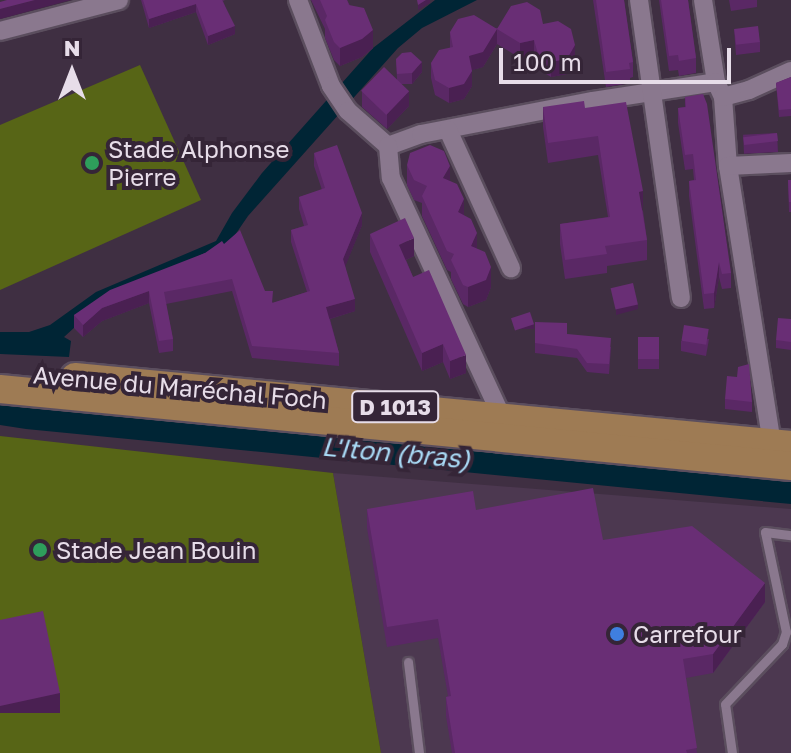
<!DOCTYPE html>
<html>
<head>
<meta charset="utf-8">
<style>
	body { margin:0 }
	#map { position:relative; width:791px; height:753px; overflow:hidden; background:#3f2f42; font-family:"Golos Text",sans-serif }
	div>[style] { position:absolute }
	.built>* { inset:0; background:#4c3850 }
	.green>* { inset:0; background:#576516 }
	.water>* { inset:0; background:#002535 }
	.roads { filter:drop-shadow(2px 0 #5b4e5e) drop-shadow(-2px 0 #5b4e5e) drop-shadow(0 2px #5b4e5e) drop-shadow(0 -2px #5b4e5e) }
	.lane>* { height:9px; margin:-4.5px; padding:0 4.5px; transform-origin:4.5px; border-radius:4.5px; background:#8a788e }
	.street>* { height:18px; margin:-9px; padding:0 9px; transform-origin:9px; border-radius:9px; background:#8a788e }
	.primary>* { height:28px; margin:-14px; padding:0 14px; transform-origin:14px; border-radius:14px; background:#9e7b54 }
	.wall>* { inset:0; background:#5a2865; transform-origin:0 0 }
	.shaded-wall>* { inset:0; background:#4a2052; transform-origin:0 0 }
	.building>* { inset:0; background:#692e75; transform-origin:0 0 }
	.dots>* { width:22px; height:22px; translate:-50% -50%; box-sizing:border-box; border:4px solid #352537; border-radius:50% }
	span { translate:-50% -50%; white-space:nowrap; text-align:center; line-height:1.15; -webkit-text-stroke:8px #352537; paint-order:stroke }
	.shield-label span { padding:2px 6px; background:#352537; border:2px solid; border-radius:6px; -webkit-text-stroke-width:0 }
	.shield-label { font-size:22px; color:#e7dde9; font-weight:700 }
	.poi-label { font-size:24px; color:#e7dde9 }
	.left { translate:0 -50%; text-align:left }
	.street-label { font-size:24px; color:#e7dde9 }
	.water-label { font-size:26px; color:#a9daf6; font-style:italic }
	.north { position:absolute; left:32px; top:32px; width:80px; height:80px; -webkit-text-stroke:6px #352537; paint-order:stroke; rotate:0deg; font-size:22px; font-weight:700; line-height:32px; text-align:center; color:#e7dde9 }
	.north::after { content:''; display:block; margin:auto; width:28px; height:36px; background:#e7dde9; clip-path:polygon(50% 0,100% 100%,50% 72%,0 100%) }
	.scale { position:absolute; left:499px; top:48px; width:232px; height:36px; box-sizing:border-box; border:4px solid #e7dde9; border-top:0; padding-left:10px; font-size:24px; line-height:28px; white-space:nowrap; color:#e7dde9; -webkit-text-stroke:6px #352537; paint-order:stroke }
</style>
</head>
<body>
<div id="map">
	<div class="built">
		<i style="clip-path:polygon(333px 473px,791px 509px,791px 753px,381px 753px)"></i>
	</div>
	<div class="green">
		<i style="clip-path:polygon(140px 65px,201px 200px,0 290px,0 125px)"></i>
		<i style="clip-path:polygon(0 436px,333px 473px,381px 753px,0 753px)"></i>
	</div>
	<div class="water">
		<i style="clip-path:polygon(435px 0,477px 0,422px 28px,398px 48px,248px 216px,222px 254px,87px 316px,64px 337px,71px 341px,69px 357px,0 354px,0 332px,29px 332px,50px 325px,96px 292px,216px 241px,232px 213px,262px 173px,373px 48px)"></i>
		<i style="clip-path:polygon(0 405px,791px 479px,791px 504px,26px 429px,0 425px)"></i>
	</div>
	<div class="roads">
		<div class="lane">
			<i style="left:408px;top:662px;width:92px;rotate:83.1deg"></i>
			<i style="left:732px;top:753px;width:49px;rotate:-98.1deg"></i>
			<i style="left:725px;top:704px;width:83px;rotate:-46.5deg"></i>
			<i style="left:782px;top:644px;width:13px;rotate:-72deg"></i>
			<i style="left:786px;top:632px;width:102px;rotate:-101.9deg"></i>
			<i style="left:765px;top:532px;width:26px;rotate:7deg"></i>
		</div>
		<div class="street">
			<i style="left:298px;top:0;width:92px;rotate:69deg"></i>
			<i style="left:331px;top:86px;width:30px;rotate:56deg"></i>
			<i style="left:348px;top:111px;width:53px;rotate:41.2deg"></i>
			<i style="left:388px;top:146px;width:35px;rotate:-20deg"></i>
			<i style="left:421px;top:134px;width:175px;rotate:-10.9deg"></i>
			<i style="left:593px;top:101px;width:124px;rotate:-8.8deg"></i>
			<i style="left:639px;top:0;width:301px;rotate:82deg"></i>
			<i style="left:703px;top:0;width:83px;rotate:81deg"></i>
			<i style="left:716px;top:82px;width:17px;rotate:65deg"></i>
			<i style="left:723px;top:97px;width:69px;rotate:85.9deg"></i>
			<i style="left:728px;top:166px;width:280px;rotate:81deg"></i>
			<i style="left:0;top:31px;width:123px;rotate:-14.6deg"></i>
			<i style="left:723px;top:97px;width:27px;rotate:-15deg"></i>
			<i style="left:749px;top:90px;width:46px;rotate:-24.3deg"></i>
			<i style="left:448px;top:130px;width:152px;rotate:65.5deg"></i>
			<i style="left:388px;top:146px;width:32px;rotate:85deg"></i>
			<i style="left:391px;top:178px;width:264px;rotate:65.1deg"></i>
			<i style="left:728px;top:166px;width:63px;rotate:-2.7deg"></i>
		</div>
		<div class="primary">
			<i style="left:75px;top:377px;width:719px;rotate:5.43deg"></i>
			<i style="left:0;top:389px;width:795px;rotate:5.56deg"></i>
		</div>
	</div>
	<div class="wall">
		<i style="clip-path:polygon(141px 0,225px 0,223px 1px,235px 34px,208px 45px,196px 12px,149px 28px)"></i>
		<i style="clip-path:polygon(311px 0,347px 0,373px 48px,362px 57px,340px 66px,334px 60px,325px 38px,325px 29px)"></i>
		<i style="clip-path:polygon(593px 0,624px 0,633px 62px,633px 77px,630px 78px,630px 83px,606px 87px)"></i>
		<i style="clip-path:polygon(659px 0,688px 0,696px 58px,696px 73px,679px 76px,678px 70px,669px 71px)"></i>
		<i style="clip-path:polygon(729px 0,757px 0,757px 7px,731px 11px)"></i>
		<i style="clip-path:polygon(543px 24px,575px 60px,567px 74px,551px 77px,538px 69px,534px 55px,520px 58px,497px 44px,483px 67px,472px 70px,472px 86px,464px 99px,449px 103px,435px 95px,431px 78px,431px 63px,450px 48px,450px 32px)"></i>
		<i style="clip-path:polygon(734px 29px,760px 42px,760px 52px,736px 55px)"></i>
		<i style="clip-path:polygon(396px 59px,422px 72px,412px 84px,401px 84px,409px 106px,387px 129px,362px 107px,362px 92px,397px 80px)"></i>
		<i style="clip-path:polygon(791px 77px,791px 116px,779px 117px,776px 83px)"></i>
		<i style="clip-path:polygon(685px 97px,731px 273px,731px 288px,722px 289px,719px 277px,714px 308px,704px 309px,689px 196px,689px 181px,694px 180px,693px 169px,685px 170px,678px 123px,678px 108px,685px 107px)"></i>
		<i style="clip-path:polygon(543px 107px,585px 108px,643px 211px,647px 240px,647px 260px,607px 266px,607px 273px,565px 279px,560px 244px,560px 224px,608px 217px,598px 155px,548px 163px,543px 127px)"></i>
		<i style="left:777px;top:133px;width:19px;height:34px;rotate:87deg"></i>
		<i style="clip-path:polygon(314px 153px,362px 225px,345px 266px,355px 311px,330px 319px,339px 353px,339px 366px,252px 358px,232px 291px,166px 304px,173px 339px,173px 351px,159px 353px,149px 303px,102px 321px,83px 337px,74px 328px,74px 315px,205px 253px,265px 291px,273px 303px,307px 292px,291px 242px,291px 230px,304px 226px,299px 209px,299px 197px,322px 190px,314px 166px)"></i>
		<i style="clip-path:polygon(407px 165px,450px 181px,491px 287px,486px 300px,468px 307px,463px 304px,451px 279px,451px 272px,447px 270px,422px 216px,422px 203px,414px 200px,407px 185px)"></i>
		<i style="clip-path:polygon(788px 180px,791px 180px,791px 212px,789px 212px)"></i>
		<i style="clip-path:polygon(370px 234px,414px 256px,406px 260px,413px 277px,466px 373px,450px 379px,443px 362px,422px 371px,370px 252px)"></i>
		<i style="clip-path:polygon(791px 319px,791px 350px,776px 348px,776px 340px)"></i>
		<i style="clip-path:polygon(535px 322px,567px 334px,611px 347px,609px 374px,587px 372px,577px 358px,535px 353px)"></i>
		<i style="left:638px;top:337px;width:21px;height:32px"></i>
		<i style="clip-path:polygon(709px 339px,706px 356px,681px 351px,681px 341px)"></i>
		<i style="clip-path:polygon(737px 377px,752px 402px,752px 412px,725px 409px,725px 399px)"></i>
		<i style="clip-path:polygon(367px 509px,476px 510px,603px 540px,765px 602px,713px 673px,686px 678px,697px 753px,452px 753px,446px 716px,446px 697px,448px 696px,438px 638px,387px 647px,367px 528px)"></i>
	</div>
	<div class="shaded-wall">
		<i style="clip-path:polygon(35px 0,71px 0,0 19px,0 9px)"></i>
		<i style="clip-path:polygon(426px 0,430px 0,430px 3px,418px 10px,418px 5px)"></i>
		<i style="clip-path:polygon(196px 4px,196px 12px,149px 28px,149px 19px)"></i>
		<i style="clip-path:polygon(235px 26px,235px 34px,208px 45px,208px 36px)"></i>
		<i style="clip-path:polygon(497px 29px,497px 44px,483px 67px,469px 71px,469px 56px)"></i>
		<i style="clip-path:polygon(373px 30px,373px 48px,362px 57px,340px 66px,340px 48px)"></i>
		<i style="clip-path:polygon(534px 40px,534px 55px,520px 58px,520px 43px)"></i>
		<i style="clip-path:polygon(575px 45px,575px 60px,567px 74px,551px 77px,551px 62px)"></i>
		<i style="clip-path:polygon(422px 62px,422px 72px,412px 84px,412px 73px)"></i>
		<i style="clip-path:polygon(472px 71px,472px 86px,464px 99px,449px 103px,449px 88px)"></i>
		<i style="clip-path:polygon(409px 91px,409px 106px,387px 129px,387px 114px)"></i>
		<i style="clip-path:polygon(450px 166px,450px 185px,443px 178px)"></i>
		<i style="clip-path:polygon(643px 191px,643px 211px,639px 192px)"></i>
		<i style="clip-path:polygon(464px 199px,464px 219px,458px 212px)"></i>
		<i style="clip-path:polygon(362px 213px,362px 225px,343px 272px,343px 259px)"></i>
		<i style="clip-path:polygon(477px 233px,477px 253px,471px 246px)"></i>
		<i style="clip-path:polygon(414px 238px,414px 256px,399px 263px,399px 245px)"></i>
		<i style="clip-path:polygon(719px 262px,719px 277px,714px 308px,714px 293px)"></i>
		<i style="clip-path:polygon(491px 267px,491px 287px,486px 300px,468px 307px,468px 287px)"></i>
		<i style="clip-path:polygon(149px 291px,149px 303px,102px 321px,83px 337px,83px 325px,102px 308px)"></i>
		<i style="clip-path:polygon(355px 299px,355px 311px,326px 320px,326px 307px)"></i>
		<i style="clip-path:polygon(638px 304px,638px 309px,616px 315px,616px 309px)"></i>
		<i style="left:534px;top:324px;width:5px;height:19px;rotate:90deg"></i>
		<i style="clip-path:polygon(443px 344px,443px 362px,422px 371px,422px 353px)"></i>
		<i style="clip-path:polygon(466px 355px,466px 373px,450px 379px,450px 361px)"></i>
		<i style="clip-path:polygon(765px 583px,765px 602px,713px 673px,713px 654px)"></i>
		<i style="left:60px;top:693px;width:20px;height:61px;rotate:90deg"></i>
	</div>
	<div class="building">
		<i style="clip-path:polygon(7px 0,35px 0,0 9px,0 2px)"></i>
		<i style="clip-path:polygon(143px 0,222px 0,235px 26px,208px 36px,196px 4px,149px 19px)"></i>
		<i style="clip-path:polygon(320px 0,347px 0,349px 5px,364px 8px,373px 30px,362px 39px,340px 48px,334px 42px,325px 20px,327px 16px)"></i>
		<i style="clip-path:polygon(417px 0,426px 0,418px 5px)"></i>
		<i style="clip-path:polygon(596px 0,624px 0,633px 62px,629px 63px,630px 69px,606px 72px)"></i>
		<i style="clip-path:polygon(661px 0,688px 0,696px 58px,679px 61px,678px 55px,669px 56px)"></i>
		<i style="clip-path:polygon(527px 2px,540px 10px,543px 24px,558px 21px,571px 29px,575px 45px,567px 59px,551px 62px,538px 54px,534px 40px,520px 43px,497px 29px,483px 52px,469px 56px,472px 71px,464px 84px,449px 88px,435px 80px,431px 63px,439px 50px,453px 47px,450px 32px,458px 19px,474px 15px,497px 29px,511px 6px)"></i>
		<i style="left:758px;top:26px;width:16px;height:24px;rotate:83deg"></i>
		<i style="clip-path:polygon(411px 52px,422px 62px,412px 73px,397px 74px,396px 59px,402px 53px)"></i>
		<i style="left:384px;top:67px;width:35px;height:33px;rotate:44deg"></i>
		<i style="clip-path:polygon(791px 77px,791px 109px,779px 110px,776px 83px)"></i>
		<i style="clip-path:polygon(703px 94px,707px 104px,731px 273px,722px 274px,719px 262px,714px 293px,704px 294px,689px 181px,696px 180px,693px 154px,685px 155px,678px 108px,686px 107px,685px 97px)"></i>
		<i style="clip-path:polygon(584px 101px,585px 108px,626px 102px,643px 191px,639px 192px,647px 240px,605px 246px,607px 254px,565px 260px,560px 224px,610px 217px,598px 136px,548px 143px,543px 107px)"></i>
		<i style="left:777px;top:133px;width:8px;height:34px;rotate:83deg"></i>
		<i style="clip-path:polygon(337px 145px,362px 213px,343px 259px,355px 299px,326px 307px,339px 353px,252px 346px,232px 279px,164px 292px,173px 339px,159px 341px,149px 291px,102px 308px,83px 325px,74px 315px,110px 290px,205px 253px,222px 241px,224px 244px,240px 230px,265px 291px,273px 291px,272px 303px,310px 291px,291px 230px,308px 225px,299px 197px,325px 188px,314px 153px)"></i>
		<i style="clip-path:polygon(430px 145px,444px 151px,450px 166px,443px 178px,457px 184px,464px 199px,458px 212px,471px 219px,477px 233px,471px 246px,485px 252px,491px 267px,486px 280px,468px 287px,463px 285px,451px 260px,454px 254px,447px 251px,422px 196px,427px 186px,414px 180px,407px 165px,410px 153px)"></i>
		<i style="clip-path:polygon(788px 180px,791px 180px,791px 202px,789px 202px)"></i>
		<i style="clip-path:polygon(405px 218px,414px 238px,399px 245px,413px 277px,429px 270px,466px 355px,450px 361px,443px 344px,422px 353px,370px 234px)"></i>
		<i style="left:633px;top:283px;width:22px;height:23px;rotate:77deg"></i>
		<i style="left:530px;top:312px;width:13px;height:20px;rotate:72deg"></i>
		<i style="clip-path:polygon(778px 318px,791px 319px,791px 342px,776px 340px)"></i>
		<i style="clip-path:polygon(535px 322px,567px 323px,567px 334px,611px 338px,609px 364px,587px 363px,577px 349px,535px 343px)"></i>
		<i style="left:684px;top:325px;width:25px;height:16px;rotate:9deg"></i>
		<i style="left:638px;top:337px;width:21px;height:22px"></i>
		<i style="clip-path:polygon(749px 364px,752px 402px,725px 399px,727px 376px,737px 377px,738px 367px)"></i>
		<i style="clip-path:polygon(593px 488px,603px 540px,692px 526px,765px 583px,713px 654px,683px 659px,697px 748px,686px 750px,687px 753px,455px 753px,446px 697px,451px 696px,438px 619px,387px 627px,367px 509px,473px 491px,476px 510px)"></i>
		<i style="clip-path:polygon(43px 611px,60px 693px,0 706px,0 620px)"></i>
	</div>
	<div class="dots">
		<i style="left:92px;top:163px;background:#2e9e5b"></i>
		<i style="left:40px;top:550px;background:#2e9e5b"></i>
		<i style="left:617px;top:634px;background:#3f7fe0"></i>
	</div>
	<div class="shield-label">
		<span style="left:395px;top:407px">D 1013</span>
	</div>
	<div class="poi-label">
		<span class="left" style="left:108px;top:163px">Stade Alphonse<br>Pierre</span>
		<span class="left" style="left:56px;top:550px">Stade Jean Bouin</span>
		<span class="left" style="left:633px;top:634px">Carrefour</span>
	</div>
	<div class="street-label">
		<span style="left:180px;top:387px;rotate:5deg">Avenue du Maréchal Foch</span>
	</div>
	<div class="water-label">
		<span style="left:396px;top:453px;rotate:5deg">L'Iton (bras)</span>
	</div>
	<div class="north">N</div>
	<div class="scale">100 m</div>
</div>
</body>
</html>
